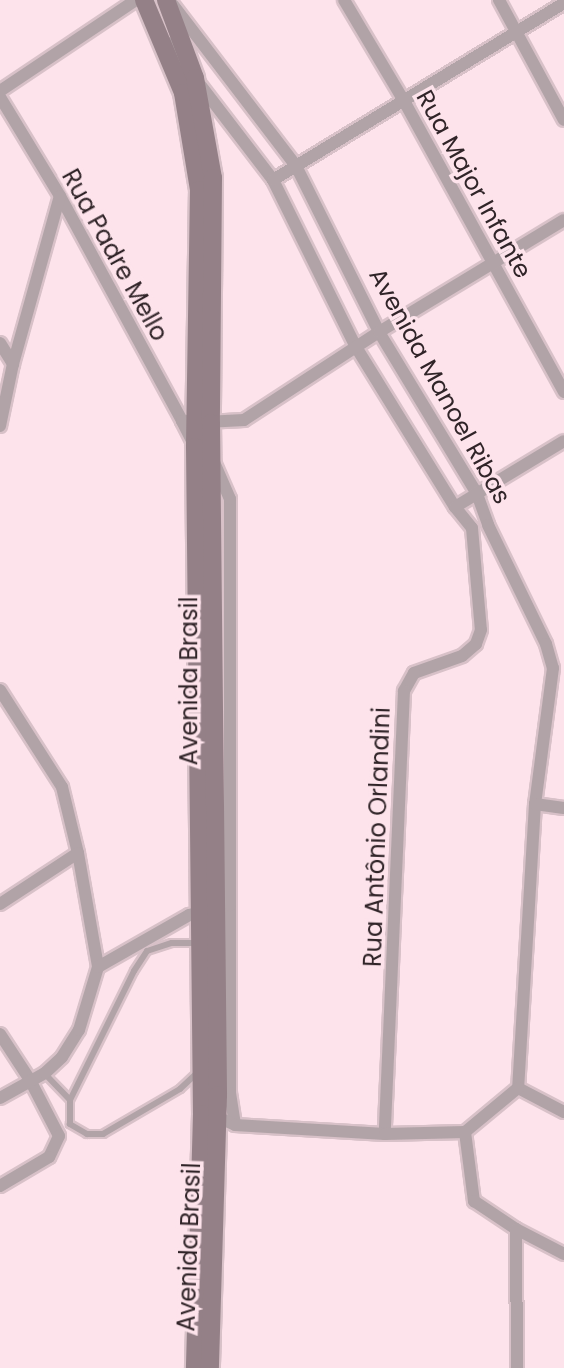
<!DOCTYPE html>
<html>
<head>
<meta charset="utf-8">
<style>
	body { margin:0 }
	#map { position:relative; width:564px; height:1368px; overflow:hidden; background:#fde3eb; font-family:Poppins,sans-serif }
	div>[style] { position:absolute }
	.roads { filter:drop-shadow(2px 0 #d8c1c8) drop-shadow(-2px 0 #d8c1c8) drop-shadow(0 2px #d8c1c8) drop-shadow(0 -2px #d8c1c8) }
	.service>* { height:6px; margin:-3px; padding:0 3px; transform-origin:3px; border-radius:3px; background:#b1a3a7 }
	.minor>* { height:12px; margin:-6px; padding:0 6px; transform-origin:6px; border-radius:6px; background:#b1a3a7 }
	.secondary>* { height:18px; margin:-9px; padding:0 9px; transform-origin:9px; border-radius:9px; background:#948087 }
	span { translate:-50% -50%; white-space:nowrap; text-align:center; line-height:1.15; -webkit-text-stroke:7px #fde3eb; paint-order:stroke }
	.street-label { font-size:24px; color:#302428 }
</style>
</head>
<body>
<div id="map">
	<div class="roads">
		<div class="service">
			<i style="left:197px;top:1073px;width:23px;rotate:137deg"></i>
			<i style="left:180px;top:1089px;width:89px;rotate:149.7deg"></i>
			<i style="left:103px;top:1134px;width:16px;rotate:180deg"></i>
			<i style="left:87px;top:1134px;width:20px;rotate:-150deg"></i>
			<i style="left:70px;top:1124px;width:24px;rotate:-90deg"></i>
			<i style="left:70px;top:1100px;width:144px;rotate:-63.6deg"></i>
			<i style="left:134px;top:971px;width:24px;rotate:-57deg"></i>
			<i style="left:147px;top:951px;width:26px;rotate:-18deg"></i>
			<i style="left:172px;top:943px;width:26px"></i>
			<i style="left:45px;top:1074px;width:36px;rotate:46deg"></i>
		</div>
		<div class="minor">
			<i style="left:344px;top:0;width:117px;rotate:59.3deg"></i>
			<i style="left:404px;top:101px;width:332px;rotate:61.2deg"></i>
			<i style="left:499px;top:0;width:136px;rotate:61.6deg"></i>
			<i style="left:173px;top:5px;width:203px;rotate:52.6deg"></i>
			<i style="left:296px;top:166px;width:186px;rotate:63.4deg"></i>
			<i style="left:379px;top:332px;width:189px;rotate:58.8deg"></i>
			<i style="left:477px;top:494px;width:33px;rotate:70deg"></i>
			<i style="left:488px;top:525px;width:132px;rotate:64deg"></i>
			<i style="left:546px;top:644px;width:25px;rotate:74deg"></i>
			<i style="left:553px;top:668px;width:137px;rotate:97.5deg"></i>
			<i style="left:535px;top:804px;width:285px;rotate:93.4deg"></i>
			<i style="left:168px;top:43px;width:173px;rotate:52.5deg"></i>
			<i style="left:273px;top:180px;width:186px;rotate:63.6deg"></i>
			<i style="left:356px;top:347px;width:188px;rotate:58.3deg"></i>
			<i style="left:455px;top:507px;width:27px;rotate:51deg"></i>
			<i style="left:472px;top:528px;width:102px;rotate:85deg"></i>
			<i style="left:481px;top:630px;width:15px;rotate:110deg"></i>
			<i style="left:476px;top:644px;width:18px;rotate:139deg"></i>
			<i style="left:462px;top:656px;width:51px;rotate:160.5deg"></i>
			<i style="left:414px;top:673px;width:21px;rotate:119deg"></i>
			<i style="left:404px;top:691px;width:443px;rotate:92.5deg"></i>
			<i style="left:0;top:91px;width:164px;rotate:-33.8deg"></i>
			<i style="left:0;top:97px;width:116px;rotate:58.8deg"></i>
			<i style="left:60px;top:196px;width:256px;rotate:61.5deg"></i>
			<i style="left:182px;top:421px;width:6px"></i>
			<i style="left:273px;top:180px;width:341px;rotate:-31.3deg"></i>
			<i style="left:0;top:343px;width:25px;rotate:58deg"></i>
			<i style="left:182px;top:421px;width:25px;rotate:63deg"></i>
			<i style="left:206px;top:422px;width:38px;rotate:-3deg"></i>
			<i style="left:244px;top:420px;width:161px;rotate:-33.1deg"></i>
			<i style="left:379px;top:332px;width:216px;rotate:-31.2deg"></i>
			<i style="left:0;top:426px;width:63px;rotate:-78.2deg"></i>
			<i style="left:13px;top:364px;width:174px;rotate:-74.4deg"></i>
			<i style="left:455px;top:507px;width:127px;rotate:-31.2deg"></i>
			<i style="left:0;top:690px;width:115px;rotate:57.4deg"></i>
			<i style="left:62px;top:787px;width:68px;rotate:76.4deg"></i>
			<i style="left:78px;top:853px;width:116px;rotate:80deg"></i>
			<i style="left:535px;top:804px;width:29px;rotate:8deg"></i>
			<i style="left:0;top:904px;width:93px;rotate:-33.2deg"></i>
			<i style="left:230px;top:905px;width:188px;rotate:90deg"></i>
			<i style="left:230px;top:1093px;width:32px;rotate:81deg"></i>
			<i style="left:0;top:1034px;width:55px;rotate:56.9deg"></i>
			<i style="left:30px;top:1080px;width:63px;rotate:62.6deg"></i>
			<i style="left:59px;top:1136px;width:23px;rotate:115deg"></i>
			<i style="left:49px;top:1157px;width:57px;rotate:149.4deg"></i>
			<i style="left:518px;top:1088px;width:52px;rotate:27.6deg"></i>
			<i style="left:0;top:1098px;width:51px;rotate:-29.1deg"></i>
			<i style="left:45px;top:1073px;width:23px;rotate:-43deg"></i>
			<i style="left:62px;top:1057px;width:32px;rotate:-58deg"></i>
			<i style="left:79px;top:1030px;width:66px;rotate:-73.2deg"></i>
			<i style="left:98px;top:967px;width:105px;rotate:-29.7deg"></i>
			<i style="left:189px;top:915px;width:42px;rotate:-13.7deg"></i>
			<i style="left:230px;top:905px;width:406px;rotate:-90deg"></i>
			<i style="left:230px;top:499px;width:40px;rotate:-113.4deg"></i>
			<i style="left:212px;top:1115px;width:25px;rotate:23deg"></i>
			<i style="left:235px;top:1125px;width:150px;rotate:3.4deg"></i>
			<i style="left:385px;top:1134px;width:80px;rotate:-1.4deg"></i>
			<i style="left:465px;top:1132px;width:69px;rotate:-39.7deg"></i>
			<i style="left:465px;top:1132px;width:70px;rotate:82.6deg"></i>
			<i style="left:474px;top:1201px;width:50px;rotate:33.7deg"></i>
			<i style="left:516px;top:1229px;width:54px;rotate:27.5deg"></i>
			<i style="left:516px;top:1229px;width:139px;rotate:89.6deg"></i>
		</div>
		<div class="secondary">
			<i style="left:144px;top:0;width:101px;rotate:67.2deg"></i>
			<i style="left:183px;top:93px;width:98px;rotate:80.6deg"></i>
			<i style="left:199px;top:190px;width:257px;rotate:90.9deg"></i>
			<i style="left:195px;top:447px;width:667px;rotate:89.4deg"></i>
			<i style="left:202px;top:1114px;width:254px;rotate:91.6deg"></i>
			<i style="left:166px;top:0;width:83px;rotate:69.6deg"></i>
			<i style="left:195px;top:78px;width:102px;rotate:79.8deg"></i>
			<i style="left:213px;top:178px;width:245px;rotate:90.5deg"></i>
			<i style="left:211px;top:423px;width:672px;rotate:89.4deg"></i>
			<i style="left:218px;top:1095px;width:273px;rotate:91.7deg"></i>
		</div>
	</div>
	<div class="street-label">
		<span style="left:474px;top:184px;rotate:61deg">Rua Major Infante</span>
		<span style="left:115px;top:255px;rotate:61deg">Rua Padre Mello</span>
		<span style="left:440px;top:386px;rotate:61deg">Avenida Manoel Ribas</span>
		<span style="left:189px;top:681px;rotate:-90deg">Avenida Brasil</span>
		<span style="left:377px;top:837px;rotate:-88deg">Rua Antônio Orlandini</span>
		<span style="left:189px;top:1247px;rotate:-88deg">Avenida Brasil</span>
	</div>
</div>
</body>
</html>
